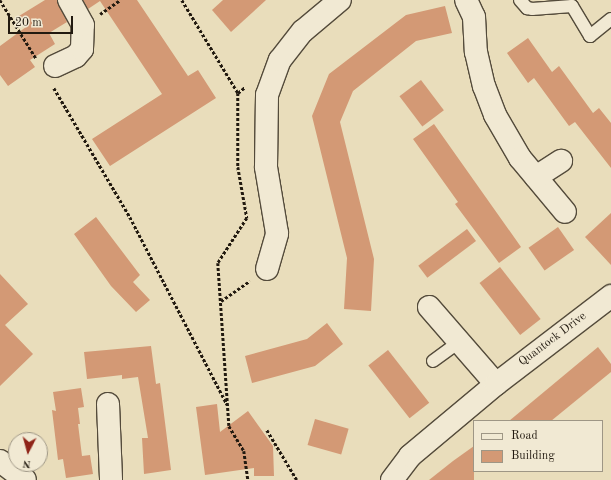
<!DOCTYPE html>
<html>
<head>
<meta charset="utf-8">
<style>
	body { margin:0 }
	#map { position:relative; width:611px; height:480px; overflow:hidden; background:#e9ddbb; font-family:"Old Standard TT",serif }
	div>[style] { position:absolute }
	.building>* { inset:0; background:#d39975; transform-origin:0 0 }
	.path>* { height:2.5px; margin-top:-1.25px; transform-origin:0; background:repeating-linear-gradient(90deg,#221a10 0 3px,transparent 0 5px) }
	.roads { filter:drop-shadow(1px 0 #544b3b) drop-shadow(-1px 0 #544b3b) drop-shadow(0 1px #544b3b) drop-shadow(0 -1px #544b3b) }
	.service>* { height:12px; margin:-6px; padding:0 6px; transform-origin:6px; border-radius:6px; background:#f1e9d3 }
	.minor>* { height:22px; margin:-11px; padding:0 11px; transform-origin:11px; border-radius:11px; background:#f1e9d3 }
	span { translate:-50% -50%; white-space:nowrap; text-align:center; line-height:1.15; -webkit-text-stroke:3.5px #f1e9d3; paint-order:stroke }
	.street-label { font-size:12px; color:#221a10 }
	.legend { position:absolute; left:473px; top:420px; width:130px; height:52px; box-sizing:border-box; background:#f1e9d3; border:1px solid #9e9685; margin:0; padding:5px 7px; list-style:none; font-size:12px; color:#221a10 }
	.legend li { display:flex; align-items:center; gap:8px; height:20px }
	.legend b { width:20px; border:1px solid #9e9685 }
	.north { position:absolute; left:8px; top:432px; width:40px; height:40px; box-sizing:border-box; background:#f1e9d3; border:1px solid #9e9685; border-radius:50%; rotate:186deg; font-size:11px; font-weight:700; line-height:16px; text-align:center; color:#221a10 }
	.north::after { content:''; display:block; margin:auto; width:14px; height:18px; background:#8f2418; clip-path:polygon(50% 0,100% 100%,50% 72%,0 100%) }
	.scale { position:absolute; left:8px; top:16px; width:65px; height:18px; box-sizing:border-box; border:2px solid #221a10; border-top:0; padding-left:5px; font-size:12px; line-height:14px; white-space:nowrap; color:#221a10; -webkit-text-stroke:3px #f1e9d3; paint-order:stroke }
</style>
</head>
<body>
<div id="map">
	<div class="building">
		<i style="clip-path:polygon(45px 0,57px 0,67px 22px,49px 33px,55px 44px,30px 60px,35px 67px,8px 86px,0 75px,0 46px,26px 27px,19px 16px)"></i>
		<i style="clip-path:polygon(83px 0,137px 0,188px 76px,198px 70px,216px 98px,110px 166px,92px 139px,162px 94px,100px 1px,88px 9px)"></i>
		<i style="clip-path:polygon(223px 0,266px 0,231px 32px,212px 10px)"></i>
		<i style="clip-path:polygon(445px 6px,452px 33px,416px 41px,353px 91px,340px 122px,374px 259px,371px 311px,344px 309px,347px 258px,312px 116px,329px 74px,406px 15px)"></i>
		<i style="clip-path:polygon(528px 38px,552px 72px,559px 66px,593px 113px,599px 108px,611px 123px,611px 168px,575px 122px,569px 126px,534px 78px,528px 83px,507px 53px)"></i>
		<i style="left:421px;top:80px;width:38px;height:27px;rotate:53deg"></i>
		<i style="clip-path:polygon(434px 124px,521px 247px,499px 263px,455px 204px,458px 202px,413px 139px)"></i>
		<i style="clip-path:polygon(611px 213px,611px 265px,585px 237px)"></i>
		<i style="clip-path:polygon(96px 217px,140px 275px,133px 282px,150px 300px,136px 312px,111px 286px,74px 234px)"></i>
		<i style="left:558px;top:227px;width:28px;height:36px;rotate:55deg"></i>
		<i style="left:467px;top:229px;width:15px;height:61px;rotate:53deg"></i>
		<i style="left:500px;top:267px;width:66px;height:26px;rotate:52deg"></i>
		<i style="clip-path:polygon(0 274px,28px 304px,5px 325px,33px 354px,0 386px)"></i>
		<i style="clip-path:polygon(327px 323px,343px 344px,315px 366px,252px 383px,245px 356px,307px 339px)"></i>
		<i style="clip-path:polygon(151px 346px,156px 384px,160px 383px,171px 470px,144px 474px,142px 438px,148px 438px,138px 377px,122px 379px,122px 375px,87px 379px,84px 352px)"></i>
		<i style="clip-path:polygon(598px 347px,611px 364px,611px 372px,551px 421px,509px 421px)"></i>
		<i style="left:388px;top:350px;width:67px;height:25px;rotate:52deg"></i>
		<i style="clip-path:polygon(81px 388px,84px 407px,78px 408px,80px 424px,78px 424px,82px 456px,90px 455px,93px 474px,66px 478px,63px 459px,58px 460px,52px 410px,56px 411px,53px 392px)"></i>
		<i style="clip-path:polygon(217px 404px,220px 432px,248px 411px,273px 446px,274px 476px,254px 476px,254px 468px,205px 475px,196px 407px)"></i>
		<i style="left:315px;top:419px;width:35px;height:27px;rotate:16deg"></i>
		<i style="clip-path:polygon(474px 446px,474px 480px,429px 480px,453px 461px)"></i>
	</div>
	<div class="path">
		<i style="left:0;top:0;width:68px;rotate:58.2deg"></i>
		<i style="left:182px;top:0;width:109px;rotate:58.9deg"></i>
		<i style="left:238px;top:93px;width:74px;rotate:90deg"></i>
		<i style="left:238px;top:167px;width:52px;rotate:80deg"></i>
		<i style="left:247px;top:218px;width:54px;rotate:122.8deg"></i>
		<i style="left:218px;top:263px;width:163px;rotate:86.1deg"></i>
		<i style="left:229px;top:426px;width:29px;rotate:59deg"></i>
		<i style="left:244px;top:451px;width:29px;rotate:82deg"></i>
		<i style="left:100px;top:14px;width:24px;rotate:-35deg"></i>
		<i style="left:54px;top:88px;width:150px;rotate:59.5deg"></i>
		<i style="left:130px;top:217px;width:211px;rotate:62.6deg"></i>
		<i style="left:238px;top:93px;width:9px;rotate:-41deg"></i>
		<i style="left:221px;top:301px;width:35px;rotate:-35deg"></i>
		<i style="left:267px;top:430px;width:58px;rotate:59deg"></i>
	</div>
	<div class="roads">
		<div class="service">
			<i style="left:520px;top:0;width:11px;rotate:49deg"></i>
			<i style="left:527px;top:8px;width:5px;rotate:11deg"></i>
			<i style="left:532px;top:9px;width:40px;rotate:-4.3deg"></i>
			<i style="left:572px;top:6px;width:35px;rotate:59deg"></i>
			<i style="left:590px;top:36px;width:27px;rotate:-39deg"></i>
			<i style="left:433px;top:361px;width:32px;rotate:-36deg"></i>
		</div>
		<div class="minor">
			<i style="left:466px;top:0;width:19px;rotate:65deg"></i>
			<i style="left:474px;top:17px;width:35px;rotate:87deg"></i>
			<i style="left:476px;top:52px;width:35px;rotate:77deg"></i>
			<i style="left:484px;top:86px;width:31px;rotate:69deg"></i>
			<i style="left:495px;top:115px;width:50px;rotate:59.8deg"></i>
			<i style="left:520px;top:158px;width:70px;rotate:50.2deg"></i>
			<i style="left:55px;top:66px;width:23px;rotate:-25deg"></i>
			<i style="left:76px;top:56px;width:9px;rotate:-49deg"></i>
			<i style="left:82px;top:49px;width:24px;rotate:-88deg"></i>
			<i style="left:83px;top:25px;width:29px;rotate:-119deg"></i>
			<i style="left:536px;top:177px;width:30px;rotate:-33deg"></i>
			<i style="left:267px;top:269px;width:37px;rotate:-74deg"></i>
			<i style="left:277px;top:233px;width:67px;rotate:-99.5deg"></i>
			<i style="left:266px;top:167px;width:72px;rotate:-89.2deg"></i>
			<i style="left:267px;top:95px;width:37px;rotate:-70deg"></i>
			<i style="left:280px;top:60px;width:37px;rotate:-52deg"></i>
			<i style="left:303px;top:31px;width:48px;rotate:-40deg"></i>
			<i style="left:429px;top:307px;width:102px;rotate:49deg"></i>
			<i style="left:108px;top:404px;width:76px;rotate:87.7deg"></i>
			<i style="left:0;top:461px;width:31px;rotate:37deg"></i>
			<i style="left:392px;top:480px;width:30px;rotate:-53deg"></i>
			<i style="left:410px;top:456px;width:112px;rotate:-39.9deg"></i>
			<i style="left:496px;top:384px;width:145px;rotate:-37.4deg"></i>
		</div>
	</div>
	<div class="street-label">
		<span style="left:553px;top:340px;rotate:-37deg">Quantock Drive</span>
	</div>
	<ul class="legend">
	<li><b style="height:5px;background:#f1e9d3"></b>Road</li>
	<li><b style="height:11px;background:#d39975"></b>Building</li>
	</ul>
	<div class="north">N</div>
	<div class="scale">20 m</div>
</div>
</body>
</html>
